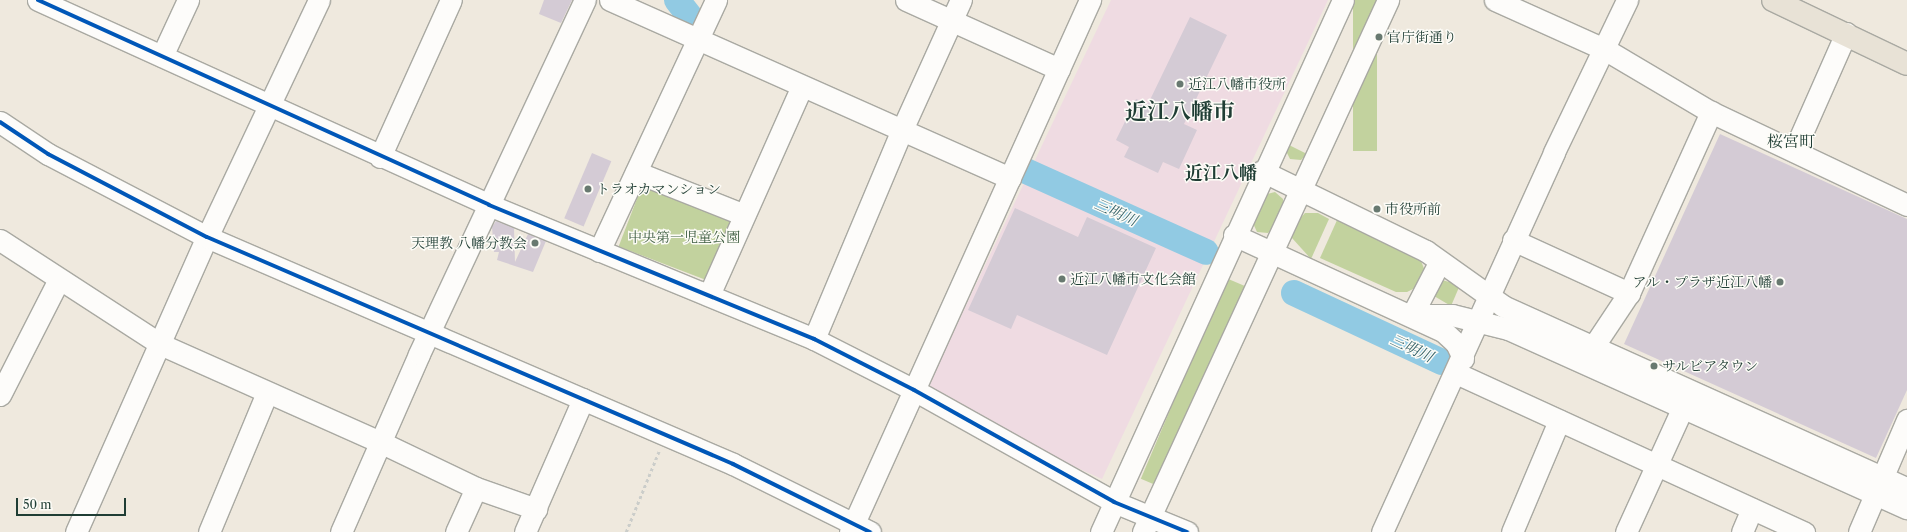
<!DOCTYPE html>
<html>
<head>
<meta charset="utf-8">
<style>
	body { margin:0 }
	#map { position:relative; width:1907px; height:532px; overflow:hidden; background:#efe9de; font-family:"Libre Caslon Text","Noto Serif JP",serif }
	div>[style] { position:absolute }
	.built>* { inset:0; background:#efdbe2 }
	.green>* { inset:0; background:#c2d29e; transform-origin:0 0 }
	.river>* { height:26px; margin:-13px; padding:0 13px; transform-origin:13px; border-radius:13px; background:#91cae3 }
	.building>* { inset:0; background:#d4cbd5; transform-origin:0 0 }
	.path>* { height:2.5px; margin-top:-1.25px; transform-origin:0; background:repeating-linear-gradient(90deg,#cbcdca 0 3px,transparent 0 6px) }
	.roads { filter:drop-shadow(1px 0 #a9a9a2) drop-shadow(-1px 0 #a9a9a2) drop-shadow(0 1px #a9a9a2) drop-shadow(0 -1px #a9a9a2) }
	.minor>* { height:21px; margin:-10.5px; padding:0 10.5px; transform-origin:10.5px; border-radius:10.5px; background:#fdfcfa }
	.major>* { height:22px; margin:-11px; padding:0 11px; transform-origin:11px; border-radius:11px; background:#e8e2d6 }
	.cycleway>* { height:4px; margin:-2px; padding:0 2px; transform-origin:2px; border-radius:2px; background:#0057b8 }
	.dots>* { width:11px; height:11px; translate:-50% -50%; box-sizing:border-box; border:2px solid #fdfcf7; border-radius:50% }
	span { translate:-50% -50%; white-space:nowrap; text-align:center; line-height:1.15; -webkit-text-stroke:3px #fdfcf7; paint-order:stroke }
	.poi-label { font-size:14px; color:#1f3d34 }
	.left { translate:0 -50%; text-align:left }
	.right { translate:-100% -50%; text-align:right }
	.park-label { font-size:14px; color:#3f5e42 }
	.water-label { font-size:15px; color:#356369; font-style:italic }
	.quarter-label { font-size:16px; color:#1f3d34 }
	.district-label { font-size:18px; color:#1f3d34; font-weight:700 }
	.town-label { font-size:22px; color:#1f3d34; font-weight:700 }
	.scale { position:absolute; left:16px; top:498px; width:110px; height:18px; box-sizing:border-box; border:2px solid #1f3d34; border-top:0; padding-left:5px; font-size:12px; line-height:14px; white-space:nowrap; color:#1f3d34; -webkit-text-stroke:3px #fdfcf7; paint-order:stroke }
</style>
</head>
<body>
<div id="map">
	<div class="built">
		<i style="clip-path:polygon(1111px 0,1328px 0,1102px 479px,922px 398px)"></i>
	</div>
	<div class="green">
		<i style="left:1353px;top:0;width:24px;height:151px"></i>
		<i style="clip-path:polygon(1287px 144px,1307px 154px,1301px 160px,1290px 159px,1285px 149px)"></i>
		<i style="left:643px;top:183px;width:95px;height:68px;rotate:21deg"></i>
		<i style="clip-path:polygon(1275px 192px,1283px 199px,1283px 205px,1272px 229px,1268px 233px,1257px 232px,1252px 221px,1264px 195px)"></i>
		<i style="clip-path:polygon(1305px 213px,1318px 213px,1329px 219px,1311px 259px,1292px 238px,1291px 229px)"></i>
		<i style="clip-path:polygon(1338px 218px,1419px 256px,1425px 271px,1417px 287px,1407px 292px,1396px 292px,1320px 258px)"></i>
		<i style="left:1226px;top:278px;width:23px;height:218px;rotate:23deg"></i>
		<i style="clip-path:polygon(1442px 280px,1460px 285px,1451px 306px,1434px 296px)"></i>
	</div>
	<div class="river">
		<i style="left:677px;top:0;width:29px;rotate:52deg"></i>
		<i style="left:1026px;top:171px;width:197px;rotate:24.2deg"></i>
		<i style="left:1294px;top:293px;width:163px;rotate:25deg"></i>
	</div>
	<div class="building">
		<i style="clip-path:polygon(544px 0,572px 0,561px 23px,539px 14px)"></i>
		<i style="clip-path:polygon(1190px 17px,1227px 35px,1184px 124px,1197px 130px,1179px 169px,1163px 162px,1158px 173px,1124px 157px,1129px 147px,1116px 140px,1136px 99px,1148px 104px)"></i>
		<i style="clip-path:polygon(1720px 134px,1907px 219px,1907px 390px,1876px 458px,1624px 344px)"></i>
		<i style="left:592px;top:153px;width:21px;height:71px;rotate:23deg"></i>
		<i style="clip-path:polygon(1015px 208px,1078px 237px,1087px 217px,1156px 248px,1107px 355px,1017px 315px,1011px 329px,968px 310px)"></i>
		<i style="clip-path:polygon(496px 221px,514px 228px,515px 262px,528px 234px,546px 241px,533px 272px,497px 260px,499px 252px,494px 252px,492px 227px)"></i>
	</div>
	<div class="path">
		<i style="left:626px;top:532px;width:87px;rotate:-67.8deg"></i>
	</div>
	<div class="roads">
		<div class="minor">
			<i style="left:38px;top:0;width:495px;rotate:24.4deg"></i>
			<i style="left:489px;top:205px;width:352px;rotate:22.4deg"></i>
			<i style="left:814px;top:339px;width:112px;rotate:27deg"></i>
			<i style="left:914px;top:390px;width:229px;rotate:29.2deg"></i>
			<i style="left:1114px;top:502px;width:79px;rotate:22.3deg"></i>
			<i style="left:610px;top:0;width:438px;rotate:24deg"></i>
			<i style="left:906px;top:0;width:168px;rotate:24.3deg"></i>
			<i style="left:1495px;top:0;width:122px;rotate:24.2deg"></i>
			<i style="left:1606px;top:50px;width:122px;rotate:30.6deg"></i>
			<i style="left:1711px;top:112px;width:217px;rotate:25.4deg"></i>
			<i style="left:162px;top:56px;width:62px;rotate:-65.1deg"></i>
			<i style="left:0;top:122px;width:58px;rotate:33.7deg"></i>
			<i style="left:48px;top:154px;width:179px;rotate:27.6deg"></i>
			<i style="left:207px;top:237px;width:573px;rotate:23.34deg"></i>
			<i style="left:733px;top:464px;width:153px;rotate:26.4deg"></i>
			<i style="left:1794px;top:151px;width:129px;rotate:-66.2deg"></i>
			<i style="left:380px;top:157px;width:172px;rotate:-65.7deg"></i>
			<i style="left:1262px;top:171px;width:182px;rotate:26deg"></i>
			<i style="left:1426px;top:251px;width:95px;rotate:35.5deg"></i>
			<i style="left:1503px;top:306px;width:443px;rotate:24.3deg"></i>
			<i style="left:636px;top:172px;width:114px;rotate:21.6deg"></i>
			<i style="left:1234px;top:235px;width:230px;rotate:24.7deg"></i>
			<i style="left:1443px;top:331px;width:18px;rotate:43deg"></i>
			<i style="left:1456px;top:343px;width:17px;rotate:65deg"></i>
			<i style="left:0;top:240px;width:191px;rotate:33deg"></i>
			<i style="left:160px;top:344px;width:241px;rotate:24deg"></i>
			<i style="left:380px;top:442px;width:106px;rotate:25.6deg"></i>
			<i style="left:476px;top:488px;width:64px;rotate:19.3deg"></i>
			<i style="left:1513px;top:240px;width:128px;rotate:24.6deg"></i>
			<i style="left:599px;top:251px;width:277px;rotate:-65deg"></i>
			<i style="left:709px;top:295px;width:227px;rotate:-66deg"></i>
			<i style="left:1412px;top:315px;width:40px"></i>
			<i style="left:1452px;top:315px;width:58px;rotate:14deg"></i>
			<i style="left:1508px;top:329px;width:437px;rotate:24.2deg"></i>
			<i style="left:1412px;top:315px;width:59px;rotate:-62.6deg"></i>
			<i style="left:814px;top:339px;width:225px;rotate:-67.2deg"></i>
			<i style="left:901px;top:132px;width:145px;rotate:-65.6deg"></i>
			<i style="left:1585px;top:359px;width:79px;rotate:-56.3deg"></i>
			<i style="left:1629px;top:293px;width:199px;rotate:-65.6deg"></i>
			<i style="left:1456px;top:373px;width:383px;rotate:24.6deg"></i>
			<i style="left:0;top:395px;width:130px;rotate:-63deg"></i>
			<i style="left:76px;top:532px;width:323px;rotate:-66.1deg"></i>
			<i style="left:207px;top:237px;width:262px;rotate:-64.7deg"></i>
			<i style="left:209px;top:532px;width:151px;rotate:-67.4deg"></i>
			<i style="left:341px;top:532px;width:194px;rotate:-66.3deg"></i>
			<i style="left:419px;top:354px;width:391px;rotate:-64.9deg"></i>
			<i style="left:456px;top:532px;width:48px;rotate:-65.6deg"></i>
			<i style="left:525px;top:532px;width:145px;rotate:-66.4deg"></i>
			<i style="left:850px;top:532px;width:584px;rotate:-65.72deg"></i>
			<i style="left:1101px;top:532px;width:584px;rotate:-65.54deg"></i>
			<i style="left:1143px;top:532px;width:586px;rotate:-65.27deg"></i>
			<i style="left:1382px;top:532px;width:417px;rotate:-65.6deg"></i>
			<i style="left:1554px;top:152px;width:169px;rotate:-64.3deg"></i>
			<i style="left:1512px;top:532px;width:121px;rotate:-67.1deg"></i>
			<i style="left:1626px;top:532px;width:135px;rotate:-65.5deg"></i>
			<i style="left:1742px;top:532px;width:25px;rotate:-67deg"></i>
			<i style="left:1859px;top:532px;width:122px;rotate:-66.8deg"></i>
		</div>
		<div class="major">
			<i style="left:1773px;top:0;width:148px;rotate:25.5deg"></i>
		</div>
	</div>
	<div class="cycleway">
		<i style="left:38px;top:0;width:495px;rotate:24.4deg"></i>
		<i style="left:489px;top:205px;width:352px;rotate:22.4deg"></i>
		<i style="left:814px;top:339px;width:112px;rotate:27deg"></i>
		<i style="left:914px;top:390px;width:229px;rotate:29.2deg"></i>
		<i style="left:1114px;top:502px;width:79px;rotate:22.3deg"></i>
		<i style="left:0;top:122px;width:58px;rotate:33.7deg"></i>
		<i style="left:48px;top:154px;width:179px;rotate:27.6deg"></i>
		<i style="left:207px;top:237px;width:573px;rotate:23.34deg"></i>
		<i style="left:733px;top:464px;width:153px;rotate:26.4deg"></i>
	</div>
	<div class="dots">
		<i style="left:1379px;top:37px;background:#687970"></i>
		<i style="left:1180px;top:84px;background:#687970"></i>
		<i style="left:588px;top:189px;background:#687970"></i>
		<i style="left:1377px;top:209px;background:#687970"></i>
		<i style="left:535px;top:243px;background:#687970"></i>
		<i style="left:1062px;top:279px;background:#687970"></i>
		<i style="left:1780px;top:282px;background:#687970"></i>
		<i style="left:1654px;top:366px;background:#687970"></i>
	</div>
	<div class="poi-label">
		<span class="left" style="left:1387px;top:37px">官庁街通り</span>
		<span class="left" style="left:1188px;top:84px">近江八幡市役所</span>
		<span class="left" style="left:596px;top:189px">トラオカマンション</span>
		<span class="left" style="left:1385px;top:209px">市役所前</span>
		<span class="right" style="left:527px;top:243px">天理教 八幡分教会</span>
		<span class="left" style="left:1070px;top:279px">近江八幡市文化会館</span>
		<span class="right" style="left:1772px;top:282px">アル・プラザ近江八幡</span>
		<span class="left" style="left:1662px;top:366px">サルビアタウン</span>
	</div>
	<div class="park-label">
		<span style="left:684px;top:237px">中央第一児童公園</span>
	</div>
	<div class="water-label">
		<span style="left:1116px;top:212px;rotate:24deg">三明川</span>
		<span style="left:1412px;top:348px;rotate:25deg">三明川</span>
	</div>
	<div class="quarter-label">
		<span style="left:1791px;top:141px">桜宮町</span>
	</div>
	<div class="district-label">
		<span style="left:1221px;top:173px">近江八幡</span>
	</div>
	<div class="town-label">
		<span style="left:1180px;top:112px">近江八幡市</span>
	</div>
	<div class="scale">50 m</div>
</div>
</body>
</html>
